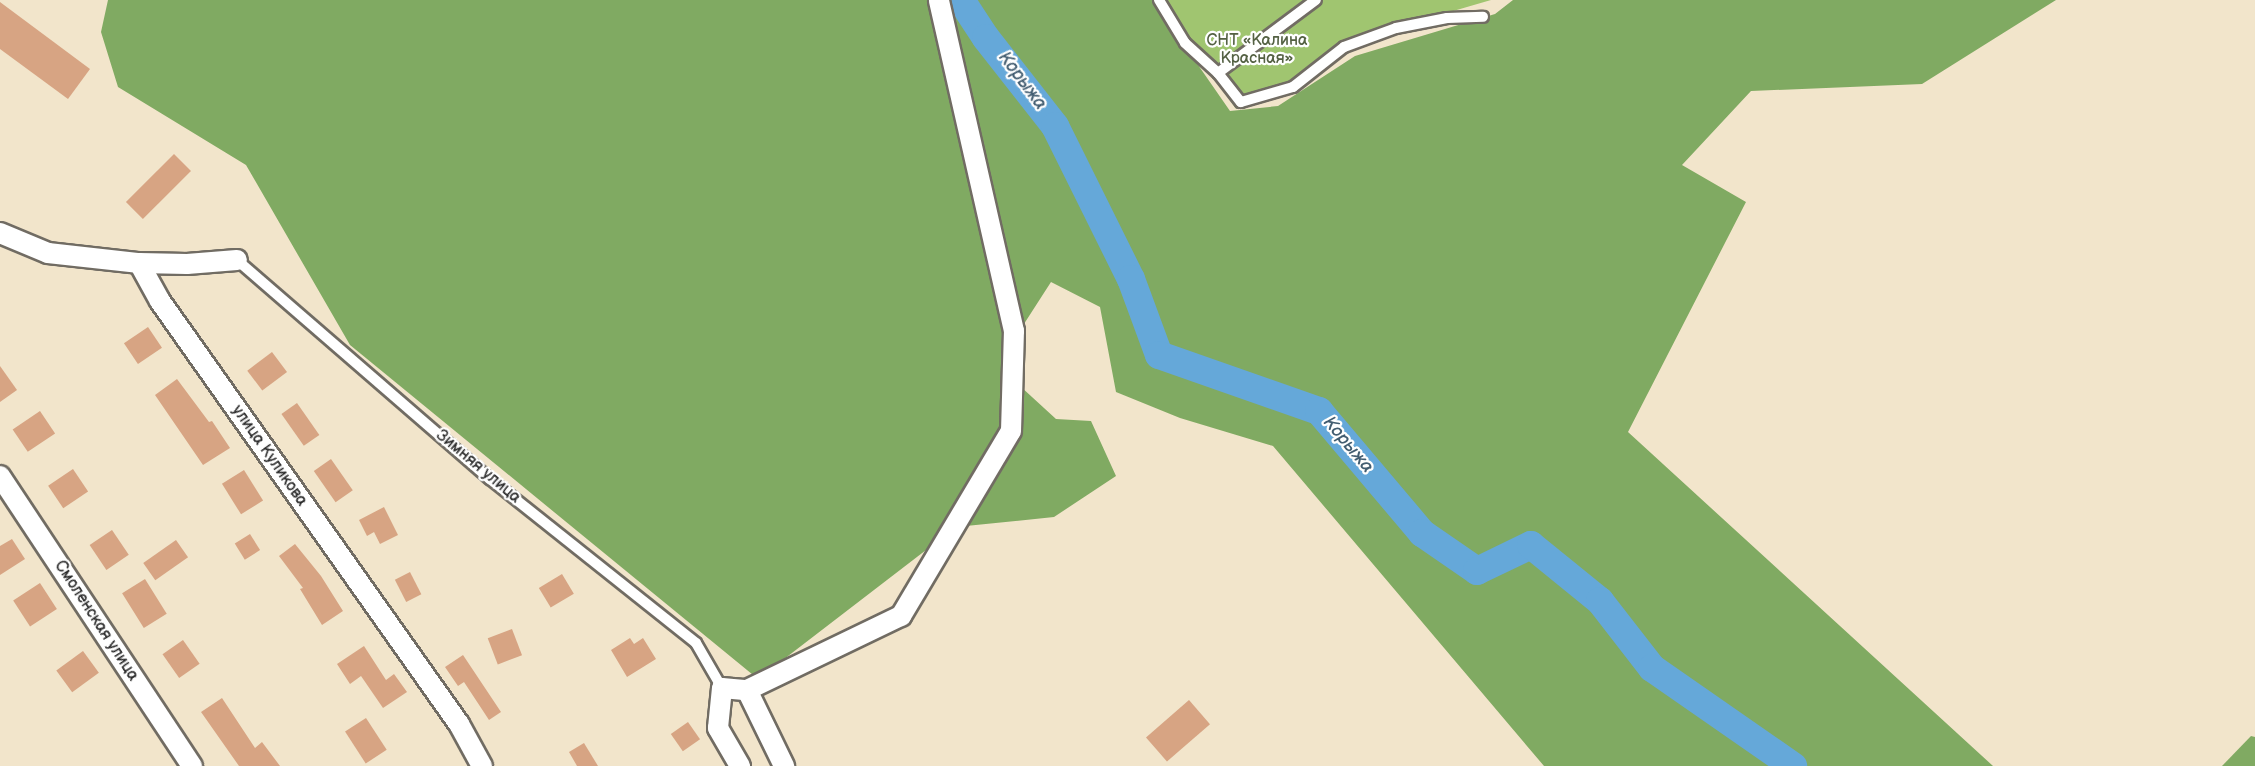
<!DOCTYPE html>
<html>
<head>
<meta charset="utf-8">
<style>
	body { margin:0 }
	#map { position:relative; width:2255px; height:766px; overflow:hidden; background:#f2e5cb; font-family:"Balsamiq Sans",sans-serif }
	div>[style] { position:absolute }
	.green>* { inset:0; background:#a0c570 }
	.forest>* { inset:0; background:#80aa62 }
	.river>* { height:28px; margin:-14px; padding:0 14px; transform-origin:14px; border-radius:14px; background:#65a8d9 }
	.building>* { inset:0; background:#d7a483; transform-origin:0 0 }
	.roads { filter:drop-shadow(2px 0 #716c63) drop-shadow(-2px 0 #716c63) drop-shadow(0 2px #716c63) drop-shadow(0 -2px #716c63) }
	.lane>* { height:10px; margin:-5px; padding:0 5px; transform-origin:5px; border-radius:5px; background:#fff }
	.street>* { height:20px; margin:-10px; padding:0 10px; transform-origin:10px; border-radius:10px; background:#fff }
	span { translate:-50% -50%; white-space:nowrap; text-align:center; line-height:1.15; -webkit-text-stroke:4.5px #fff; paint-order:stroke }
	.park-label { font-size:16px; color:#546143 }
	.street-label { font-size:16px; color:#2b2b2b }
	.water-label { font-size:18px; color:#425d71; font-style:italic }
</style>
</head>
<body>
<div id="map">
	<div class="green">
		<i style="clip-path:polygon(1161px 0,1491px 0,1340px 44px,1279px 98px,1236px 109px)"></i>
	</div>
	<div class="forest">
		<i style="clip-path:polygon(108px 0,931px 0,953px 110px,1020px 386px,1056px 419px,1091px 421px,1116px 476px,1054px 517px,956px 527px,758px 679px,350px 345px,246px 165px,118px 87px,101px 32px)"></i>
		<i style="clip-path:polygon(960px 0,1153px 0,1230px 111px,1278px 106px,1355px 56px,1495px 14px,1513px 0,2056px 0,1922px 84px,1751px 91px,1682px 165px,1746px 202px,1628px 432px,1993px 766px,1544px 766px,1273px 446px,1180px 418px,1116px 392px,1100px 307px,1051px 282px,1022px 327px,987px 182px,954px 13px)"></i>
		<i style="clip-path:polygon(2251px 736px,2255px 737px,2255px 766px,2222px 766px)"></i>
	</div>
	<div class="river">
		<i style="left:961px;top:0;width:45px;rotate:56.7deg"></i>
		<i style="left:986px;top:38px;width:112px;rotate:51.9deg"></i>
		<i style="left:1055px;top:126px;width:171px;rotate:63.6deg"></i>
		<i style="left:1131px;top:279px;width:81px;rotate:69.8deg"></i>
		<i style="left:1159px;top:355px;width:170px;rotate:19.3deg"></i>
		<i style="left:1319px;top:411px;width:160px;rotate:49.8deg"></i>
		<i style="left:1422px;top:533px;width:67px;rotate:34.6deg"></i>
		<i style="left:1477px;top:571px;width:60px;rotate:-25.7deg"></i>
		<i style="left:1531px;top:545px;width:89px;rotate:39.1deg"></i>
		<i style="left:1600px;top:601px;width:85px;rotate:52.2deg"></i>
		<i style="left:1652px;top:668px;width:172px;rotate:34.8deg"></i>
	</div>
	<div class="building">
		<i style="clip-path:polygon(0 2px,90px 69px,68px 99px,0 49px)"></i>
		<i style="left:174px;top:154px;width:24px;height:68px;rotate:45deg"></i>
		<i style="left:148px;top:327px;width:25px;height:29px;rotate:56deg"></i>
		<i style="left:272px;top:352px;width:25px;height:31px;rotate:53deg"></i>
		<i style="clip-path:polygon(0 366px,17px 390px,0 402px)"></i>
		<i style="clip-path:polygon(177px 379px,209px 422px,212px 421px,230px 448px,203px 465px,155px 395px)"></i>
		<i style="left:297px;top:403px;width:39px;height:19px;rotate:55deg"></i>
		<i style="left:40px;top:411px;width:27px;height:33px;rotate:56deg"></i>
		<i style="left:331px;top:459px;width:38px;height:21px;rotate:55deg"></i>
		<i style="left:73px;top:469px;width:27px;height:30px;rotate:56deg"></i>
		<i style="left:244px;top:470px;width:36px;height:26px;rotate:58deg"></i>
		<i style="clip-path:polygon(384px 507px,398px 535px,380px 544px,374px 532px,367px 536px,359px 520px)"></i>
		<i style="left:112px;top:530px;width:30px;height:27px;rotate:56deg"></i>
		<i style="left:250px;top:534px;width:19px;height:18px;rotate:58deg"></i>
		<i style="clip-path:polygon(12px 539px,25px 559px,0 575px,0 546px)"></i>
		<i style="left:176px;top:540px;width:21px;height:40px;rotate:55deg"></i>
		<i style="clip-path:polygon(295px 544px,321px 576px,343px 611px,322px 625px,300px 589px,303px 588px,279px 556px)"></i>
		<i style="left:410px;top:572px;width:25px;height:17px;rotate:63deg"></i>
		<i style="left:562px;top:574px;width:23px;height:27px;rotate:59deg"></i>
		<i style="left:145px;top:579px;width:41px;height:27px;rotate:58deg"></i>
		<i style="left:40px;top:583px;width:31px;height:32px;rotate:57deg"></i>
		<i style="left:512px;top:629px;width:28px;height:26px;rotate:69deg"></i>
		<i style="clip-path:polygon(630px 638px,634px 644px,643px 638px,656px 659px,627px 677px,611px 650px)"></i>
		<i style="left:183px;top:640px;width:29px;height:25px;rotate:55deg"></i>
		<i style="clip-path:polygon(364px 646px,386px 680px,394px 674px,407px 692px,383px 708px,361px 676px,350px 684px,337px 664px)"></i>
		<i style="left:83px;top:651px;width:27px;height:33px;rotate:54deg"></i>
		<i style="clip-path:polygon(463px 655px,501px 712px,489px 720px,464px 682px,458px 686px,445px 667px)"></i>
		<i style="clip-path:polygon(222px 698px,255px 748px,262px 742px,280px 766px,239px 766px,201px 712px)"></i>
		<i style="left:1189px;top:700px;width:32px;height:57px;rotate:49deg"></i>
		<i style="left:366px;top:718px;width:38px;height:25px;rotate:57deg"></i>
		<i style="left:688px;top:722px;width:21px;height:21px;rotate:55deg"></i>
		<i style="clip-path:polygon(584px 743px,598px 766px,577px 766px,569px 752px)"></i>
	</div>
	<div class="roads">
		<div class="lane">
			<i style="left:1159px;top:0;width:50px;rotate:58.8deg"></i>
			<i style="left:1185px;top:43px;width:45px;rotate:42.3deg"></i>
			<i style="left:1218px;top:73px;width:122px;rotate:-36.7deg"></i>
			<i style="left:1218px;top:73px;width:37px;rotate:52deg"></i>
			<i style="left:1241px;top:102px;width:54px;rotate:-16.1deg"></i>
			<i style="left:1293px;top:87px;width:65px;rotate:-38.1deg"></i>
			<i style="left:1344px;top:47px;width:55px;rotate:-20.1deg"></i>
			<i style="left:1396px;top:28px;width:52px;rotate:-11.1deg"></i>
			<i style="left:1447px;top:18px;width:36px;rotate:-2deg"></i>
			<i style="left:237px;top:260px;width:335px;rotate:40.9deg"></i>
			<i style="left:490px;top:479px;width:263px;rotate:38.5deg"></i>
			<i style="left:696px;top:643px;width:52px;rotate:60deg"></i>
		</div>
		<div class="street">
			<i style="left:0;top:233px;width:52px;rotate:22.6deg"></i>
			<i style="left:48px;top:253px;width:92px;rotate:6.3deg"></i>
			<i style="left:139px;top:263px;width:43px;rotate:61.1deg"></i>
			<i style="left:160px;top:301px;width:518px;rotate:54.75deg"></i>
			<i style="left:459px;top:724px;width:48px;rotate:61.3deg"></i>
			<i style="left:139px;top:263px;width:48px;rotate:1.2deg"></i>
			<i style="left:187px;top:264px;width:50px;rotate:-4.6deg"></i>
			<i style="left:0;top:476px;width:348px;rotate:56.5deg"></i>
			<i style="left:747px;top:690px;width:171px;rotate:-25.7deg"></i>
			<i style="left:901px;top:616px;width:215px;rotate:-59.3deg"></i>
			<i style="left:1011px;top:431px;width:100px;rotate:-88.3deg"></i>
			<i style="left:1014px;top:331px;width:339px;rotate:-102.8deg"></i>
			<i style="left:740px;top:766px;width:44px;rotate:-120.1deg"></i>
			<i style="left:718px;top:728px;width:40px;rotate:-84.3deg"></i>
			<i style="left:722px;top:688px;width:25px;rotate:5deg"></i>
			<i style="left:747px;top:690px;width:85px;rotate:64deg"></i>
		</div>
	</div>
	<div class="park-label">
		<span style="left:1257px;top:50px">СНТ «Калина<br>Красная»</span>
	</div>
	<div class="street-label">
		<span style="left:269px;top:456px;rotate:55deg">улица Куликова</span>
		<span style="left:478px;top:467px;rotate:40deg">Зимняя улица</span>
		<span style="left:96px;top:621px;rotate:57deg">Смоленская улица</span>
	</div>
	<div class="water-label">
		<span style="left:1022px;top:81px;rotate:53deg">Корыжа</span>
		<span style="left:1348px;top:445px;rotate:50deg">Корыжа</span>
	</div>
</div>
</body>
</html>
